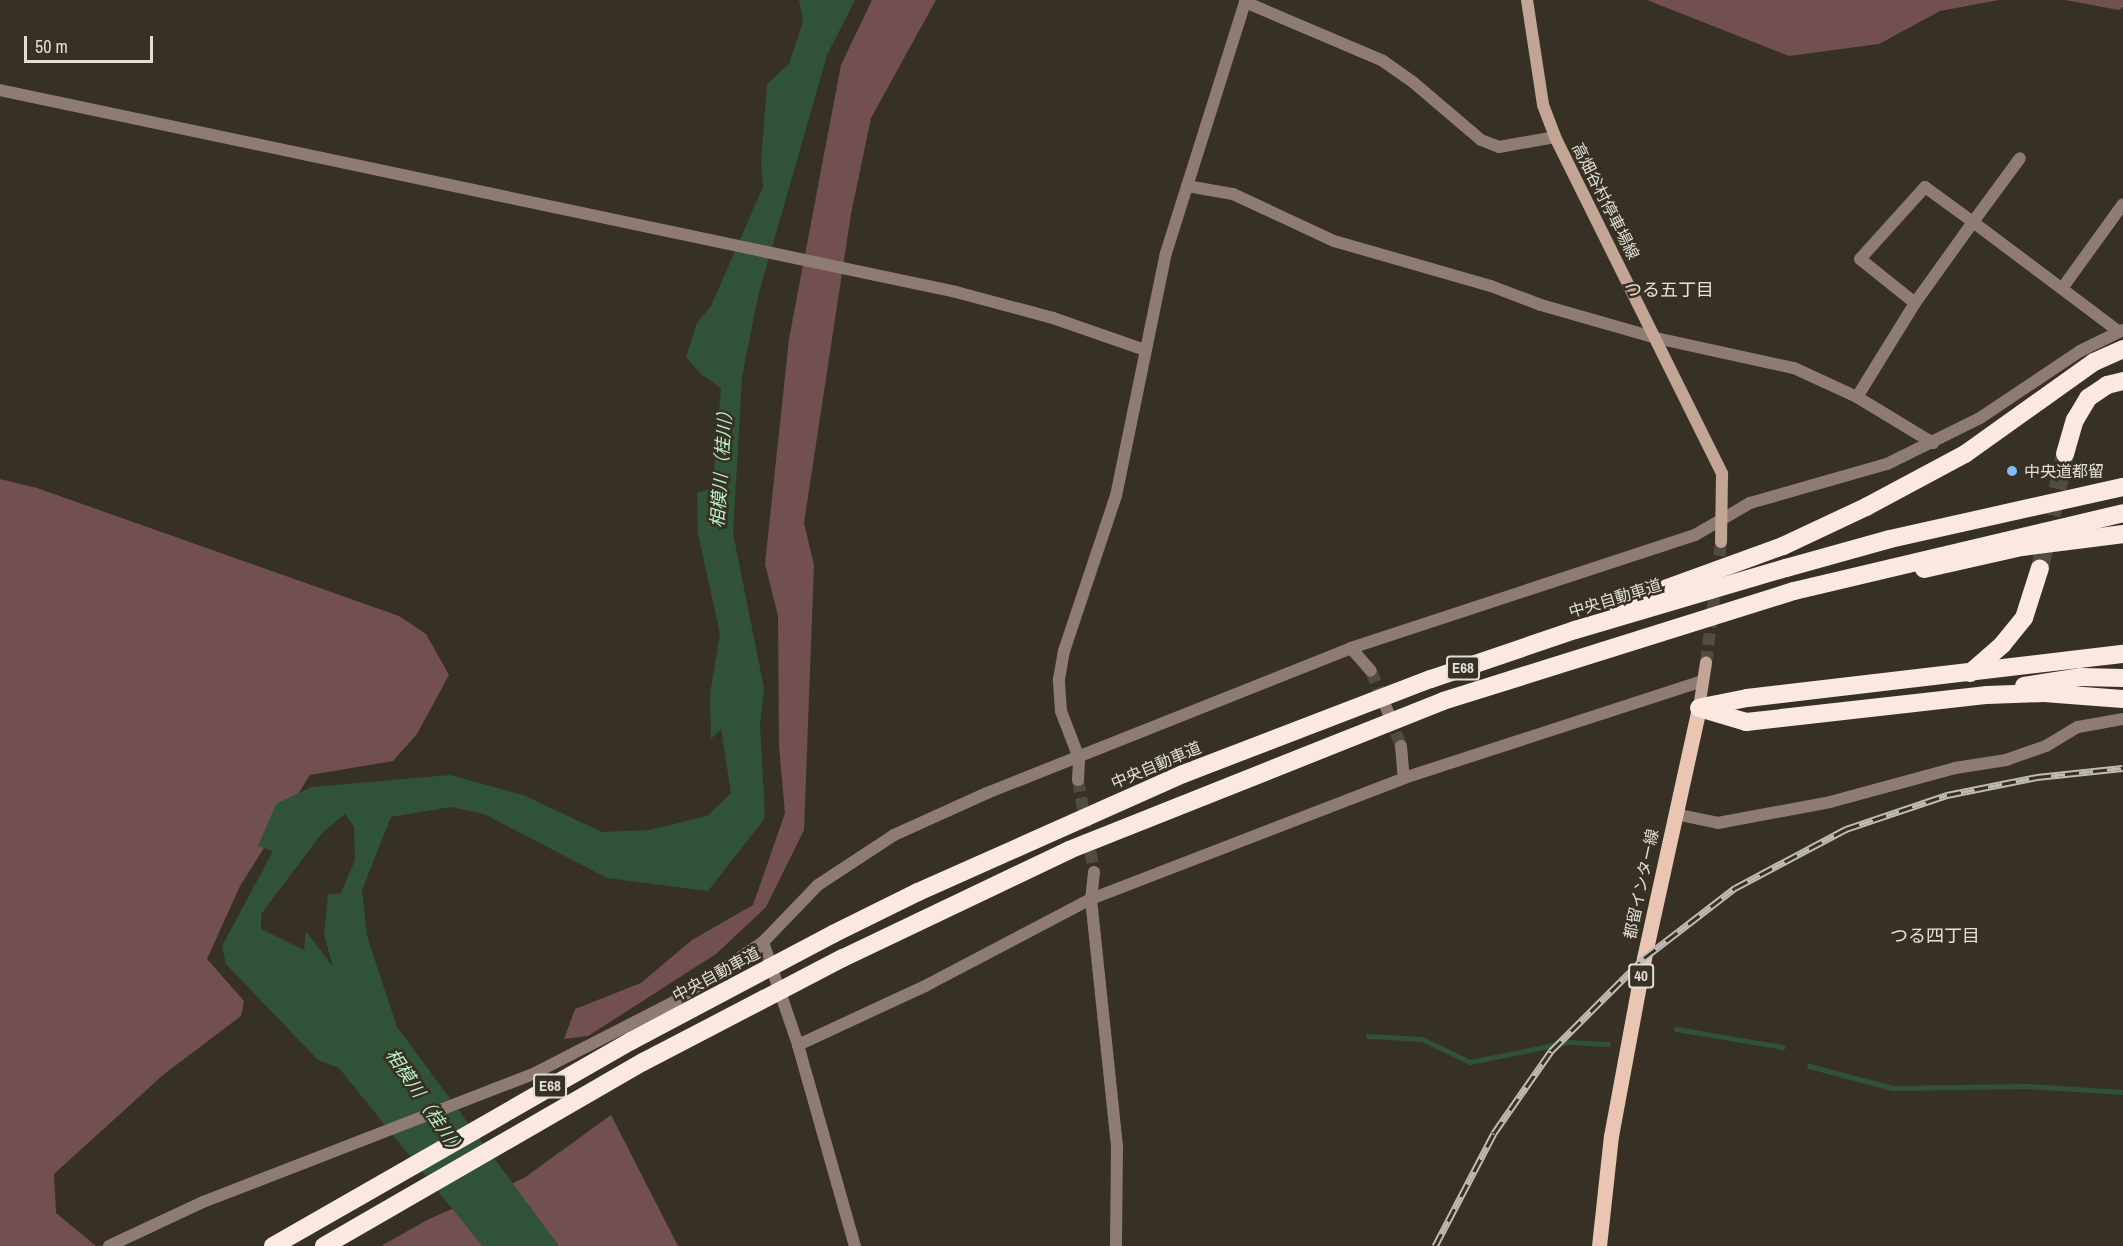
<!DOCTYPE html>
<html>
<head>
<meta charset="utf-8">
<style>
	body { margin:0 }
	#map { position:relative; width:2123px; height:1246px; overflow:hidden; background:#373125; font-family:"Archivo Narrow","Noto Sans JP",sans-serif }
	div>[style] { position:absolute }
	.green>* { inset:0; background:#724f50 }
	.water>* { inset:0; background:#305237 }
	.stream>* { height:5px; margin:-2.5px; padding:0 2.5px; transform-origin:2.5px; border-radius:2.5px; background:#305237 }
	.minor-tunnel>* { height:12px; margin-top:-6px; transform-origin:0; background:repeating-linear-gradient(90deg,#514b40 0 12px,transparent 0 18px) }
	.secondary-tunnel>* { height:12px; margin-top:-6px; transform-origin:0; background:repeating-linear-gradient(90deg,#514b40 0 12px,transparent 0 18px) }
	.motorway-tunnel>* { height:18px; margin-top:-9px; transform-origin:0; background:repeating-linear-gradient(90deg,#514b40 0 18px,transparent 0 27px) }
	.minor>* { height:12px; margin:-6px; padding:0 6px; transform-origin:6px; border-radius:6px; background:#8e7b72 }
	.tertiary>* { height:12px; margin:-6px; padding:0 6px; transform-origin:6px; border-radius:6px; background:#8e7b72 }
	.secondary>* { height:12px; margin:-6px; padding:0 6px; transform-origin:6px; border-radius:6px; background:#c2a595 }
	.primary>* { height:15px; margin:-7.5px; padding:0 7.5px; transform-origin:7.5px; border-radius:7.5px; background:#eac5b1 }
	.motorway>* { height:18px; margin:-9px; padding:0 9px; transform-origin:9px; border-radius:9px; background:#fbe9df }
	.rail>* { height:7px; margin-top:-3.5px; transform-origin:0; background:repeating-linear-gradient(90deg,#373125 0 14px,#c0bcb4 0 28px); box-sizing:border-box; border-block:2px solid #c0bcb4 }
	.motorway-bridge>* { height:18px; margin:-9px; padding:0 9px; transform-origin:9px; border-radius:9px; background:#fbe9df }
	.dots>* { width:16px; height:16px; translate:-50% -50%; box-sizing:border-box; border:3px solid #373125; border-radius:50% }
	span { translate:-50% -50%; white-space:nowrap; text-align:center; line-height:1.15; -webkit-text-stroke:5px #373125; paint-order:stroke }
	.shield-label span { padding:2px 4px; background:#373125; border:2px solid; border-radius:4px; -webkit-text-stroke-width:0 }
	.shield-label { font-size:15px; color:#e2ded7; font-weight:700 }
	.street-label { font-size:16px; color:#e2ded7 }
	.poi-label { font-size:16px; color:#e2ded7 }
	.left { translate:0 -50%; text-align:left }
	.neighbourhood-label { font-size:18px; color:#e9e1d3 }
	.water-label { font-size:18px; color:#b5f1c1; font-style:italic }
	.scale { position:absolute; left:24px; top:36px; width:129px; height:27px; box-sizing:border-box; border:3px solid #e2ded7; border-top:0; padding-left:8px; font-size:18px; line-height:21px; white-space:nowrap; color:#e2ded7; -webkit-text-stroke:4px #373125; paint-order:stroke }
</style>
</head>
<body>
<div id="map">
	<div class="green">
		<i style="clip-path:polygon(872px 0,936px 0,871px 118px,851px 214px,804px 523px,814px 565px,804px 830px,766px 907px,716px 954px,588px 1036px,564px 1039px,575px 1009px,641px 983px,692px 940px,753px 905px,785px 813px,779px 746px,778px 616px,765px 564px,789px 339px,841px 65px)"></i>
		<i style="clip-path:polygon(1647px 0,1999px 0,1940px 11px,1879px 44px,1789px 56px)"></i>
		<i style="clip-path:polygon(2065px 0,2123px 0,2123px 7px,2119px 10px)"></i>
		<i style="clip-path:polygon(0 479px,37px 488px,399px 616px,426px 634px,449px 675px,417px 734px,393px 761px,310px 775px,240px 886px,207px 959px,244px 1001px,241px 1016px,163px 1075px,54px 1174px,56px 1213px,96px 1246px,0 1246px)"></i>
		<i style="clip-path:polygon(611px 1115px,678px 1246px,381px 1246px,429px 1219px,524px 1178px)"></i>
	</div>
	<div class="water">
		<i style="clip-path:polygon(evenodd,799px 0,855px 0,827px 55px,758px 296px,742px 377px,733px 533px,764px 688px,760px 725px,765px 818px,708px 891px,607px 878px,484px 814px,451px 807px,391px 817px,362px 890px,367px 936px,397px 1027px,559px 1246px,482px 1246px,339px 1068px,318px 1060px,226px 964px,222px 946px,273px 851px,258px 846px,276px 804px,311px 787px,450px 775px,523px 795px,602px 832px,649px 830px,707px 816px,731px 793px,721px 729px,711px 739px,710px 694px,720px 634px,698px 534px,697px 493px,713px 488px,721px 388px,701px 374px,686px 357px,697px 323px,711px 306px,763px 187px,761px 163px,767px 84px,789px 64px,803px 22px,799px 0,345px 814px,354px 827px,355px 860px,341px 893px,328px 894px,324px 934px,333px 967px,306px 931px,304px 950px,261px 929px,261px 914px,323px 832px,345px 814px)"></i>
	</div>
	<div class="stream">
		<i style="left:1676px;top:1029px;width:108px;rotate:9.6deg"></i>
		<i style="left:1368px;top:1036px;width:54px;rotate:3.2deg"></i>
		<i style="left:1422px;top:1039px;width:53px;rotate:25.6deg"></i>
		<i style="left:1470px;top:1062px;width:100px;rotate:-11.5deg"></i>
		<i style="left:1568px;top:1042px;width:40px;rotate:2.9deg"></i>
		<i style="left:1809px;top:1066px;width:86px;rotate:14.8deg"></i>
		<i style="left:1892px;top:1088px;width:135px;rotate:-0.8deg"></i>
		<i style="left:2027px;top:1086px;width:96px;rotate:3.6deg"></i>
	</div>
	<div class="minor-tunnel">
		<i style="left:1371px;top:671px;width:35px;rotate:68deg"></i>
		<i style="left:1389px;top:716px;width:32px;rotate:68deg"></i>
		<i style="left:1078px;top:780px;width:93px;rotate:80.1deg"></i>
	</div>
	<div class="secondary-tunnel">
		<i style="left:1706px;top:663px;width:122px;rotate:-82.9deg"></i>
	</div>
	<div class="motorway-tunnel">
		<i style="left:2040px;top:568px;width:117px;rotate:-77.6deg"></i>
	</div>
	<div class="minor">
		<i style="left:0;top:90px;width:977px;rotate:11.93deg"></i>
		<i style="left:956px;top:292px;width:100px;rotate:15deg"></i>
		<i style="left:1053px;top:318px;width:97px;rotate:19.2deg"></i>
		<i style="left:1187px;top:186px;width:47px;rotate:9.9deg"></i>
		<i style="left:1233px;top:194px;width:111px;rotate:25deg"></i>
		<i style="left:1334px;top:241px;width:163px;rotate:16deg"></i>
		<i style="left:1491px;top:286px;width:53px;rotate:20.8deg"></i>
		<i style="left:1541px;top:305px;width:120px;rotate:16deg"></i>
		<i style="left:1656px;top:338px;width:141px;rotate:12.3deg"></i>
		<i style="left:1794px;top:368px;width:69px;rotate:24.7deg"></i>
		<i style="left:1857px;top:397px;width:89px;rotate:31.2deg"></i>
		<i style="left:2063px;top:287px;width:102px;rotate:-54.1deg"></i>
		<i style="left:1915px;top:303px;width:70px;rotate:-141.3deg"></i>
		<i style="left:1860px;top:259px;width:97px;rotate:-47.9deg"></i>
		<i style="left:1925px;top:187px;width:59px;rotate:36.1deg"></i>
		<i style="left:1973px;top:222px;width:79px;rotate:-53.7deg"></i>
		<i style="left:1857px;top:397px;width:110px;rotate:-58.3deg"></i>
		<i style="left:1915px;top:303px;width:100px;rotate:-54.4deg"></i>
		<i style="left:1973px;top:222px;width:181px;rotate:36.9deg"></i>
		<i style="left:1351px;top:648px;width:30px;rotate:49deg"></i>
		<i style="left:1385px;top:705px;width:8px;rotate:67deg"></i>
		<i style="left:1401px;top:746px;width:32px;rotate:85deg"></i>
		<i style="left:1078px;top:780px;width:22px;rotate:-87deg"></i>
		<i style="left:1079px;top:758px;width:50px;rotate:-111deg"></i>
		<i style="left:1061px;top:711px;width:32px;rotate:-94deg"></i>
		<i style="left:1059px;top:679px;width:28px;rotate:-80deg"></i>
		<i style="left:1064px;top:651px;width:163px;rotate:-71.5deg"></i>
		<i style="left:1116px;top:496px;width:248px;rotate:-78.4deg"></i>
		<i style="left:1166px;top:253px;width:263px;rotate:-72.5deg"></i>
		<i style="left:1245px;top:2px;width:150px;rotate:23.1deg"></i>
		<i style="left:1383px;top:61px;width:38px;rotate:35deg"></i>
		<i style="left:1414px;top:83px;width:88px;rotate:40.4deg"></i>
		<i style="left:1481px;top:140px;width:19px;rotate:21deg"></i>
		<i style="left:1499px;top:147px;width:57px;rotate:-10.1deg"></i>
		<i style="left:1094px;top:872px;width:27px;rotate:96deg"></i>
		<i style="left:1091px;top:899px;width:249px;rotate:84deg"></i>
		<i style="left:1117px;top:1147px;width:99px;rotate:90.6deg"></i>
		<i style="left:763px;top:942px;width:109px;rotate:71.2deg"></i>
		<i style="left:798px;top:1045px;width:209px;rotate:74.2deg"></i>
		<i style="left:798px;top:1045px;width:142px;rotate:-24.9deg"></i>
		<i style="left:927px;top:985px;width:185px;rotate:-27.7deg"></i>
		<i style="left:1091px;top:899px;width:336px;rotate:-21.1deg"></i>
		<i style="left:1404px;top:778px;width:314px;rotate:-18deg"></i>
		<i style="left:535px;top:1073px;width:154px;rotate:-27.1deg"></i>
		<i style="left:672px;top:1003px;width:110px;rotate:-33.8deg"></i>
		<i style="left:763px;top:942px;width:79px;rotate:-46deg"></i>
		<i style="left:818px;top:885px;width:91px;rotate:-33.3deg"></i>
		<i style="left:894px;top:835px;width:102px;rotate:-24.3deg"></i>
		<i style="left:987px;top:793px;width:392px;rotate:-21.7deg"></i>
		<i style="left:1351px;top:648px;width:362px;rotate:-18.2deg"></i>
		<i style="left:1695px;top:535px;width:64px;rotate:-30.2deg"></i>
		<i style="left:1750px;top:503px;width:142px;rotate:-15.9deg"></i>
		<i style="left:1887px;top:464px;width:104px;rotate:-26.3deg"></i>
		<i style="left:1980px;top:418px;width:120px;rotate:-33.8deg"></i>
		<i style="left:2080px;top:351px;width:48px;rotate:-26deg"></i>
	</div>
	<div class="tertiary">
		<i style="left:1675px;top:814px;width:44px;rotate:11.8deg"></i>
		<i style="left:1718px;top:823px;width:114px;rotate:-10.6deg"></i>
		<i style="left:1830px;top:802px;width:130px;rotate:-15.2deg"></i>
		<i style="left:1955px;top:768px;width:52px;rotate:-8.9deg"></i>
		<i style="left:2006px;top:760px;width:42px;rotate:-19.3deg"></i>
		<i style="left:2046px;top:746px;width:37px;rotate:-31deg"></i>
		<i style="left:2078px;top:727px;width:46px;rotate:-10.1deg"></i>
		<i style="left:109px;top:1246px;width:104px;rotate:-25.1deg"></i>
		<i style="left:203px;top:1202px;width:356px;rotate:-21.2deg"></i>
	</div>
	<div class="secondary">
		<i style="left:1527px;top:0;width:106px;rotate:81.3deg"></i>
		<i style="left:1543px;top:105px;width:34px;rotate:69deg"></i>
		<i style="left:1555px;top:137px;width:376px;rotate:63.6deg"></i>
		<i style="left:1722px;top:474px;width:68px;rotate:90.8deg"></i>
		<i style="left:1699px;top:708px;width:46px;rotate:-81.2deg"></i>
	</div>
	<div class="primary">
		<i style="left:1599px;top:1246px;width:111px;rotate:-83.8deg"></i>
		<i style="left:1611px;top:1136px;width:181px;rotate:-79.5deg"></i>
		<i style="left:1644px;top:958px;width:256px;rotate:-77.6deg"></i>
	</div>
	<div class="motorway">
		<i style="left:2065px;top:454px;width:35px;rotate:-74deg"></i>
		<i style="left:2075px;top:420px;width:26px;rotate:-59deg"></i>
		<i style="left:2088px;top:398px;width:23px;rotate:-34deg"></i>
		<i style="left:2107px;top:385px;width:16px;rotate:-14deg"></i>
		<i style="left:1924px;top:569px;width:100px;rotate:-12.7deg"></i>
		<i style="left:2022px;top:547px;width:102px;rotate:-7.3deg"></i>
		<i style="left:1618px;top:606px;width:176px;rotate:-20deg"></i>
		<i style="left:1783px;top:546px;width:92px;rotate:-25.2deg"></i>
		<i style="left:1866px;top:507px;width:112px;rotate:-28.2deg"></i>
		<i style="left:1965px;top:454px;width:158px;rotate:-35.5deg"></i>
		<i style="left:2094px;top:362px;width:32px;rotate:-24deg"></i>
		<i style="left:1970px;top:673px;width:43px;rotate:-41.2deg"></i>
		<i style="left:2002px;top:645px;width:35px;rotate:-51deg"></i>
		<i style="left:2024px;top:618px;width:52px;rotate:-72.3deg"></i>
		<i style="left:2024px;top:686px;width:58px;rotate:-9deg"></i>
		<i style="left:2081px;top:677px;width:42px;rotate:1.4deg"></i>
		<i style="left:1702px;top:707px;width:46px;rotate:-11.3deg"></i>
		<i style="left:1747px;top:698px;width:379px;rotate:-6.7deg"></i>
		<i style="left:1699px;top:708px;width:49px;rotate:16.6deg"></i>
		<i style="left:1746px;top:722px;width:243px;rotate:-6.4deg"></i>
		<i style="left:1987px;top:695px;width:57px;rotate:-2deg"></i>
		<i style="left:2044px;top:693px;width:79px;rotate:4.3deg"></i>
		<i style="left:833px;top:934px;width:95px;rotate:-26.3deg"></i>
		<i style="left:918px;top:892px;width:290px;rotate:-24deg"></i>
		<i style="left:1183px;top:774px;width:266px;rotate:-21deg"></i>
		<i style="left:1431px;top:679px;width:152px;rotate:-18.8deg"></i>
		<i style="left:1575px;top:630px;width:220px;rotate:-16.4deg"></i>
		<i style="left:1786px;top:568px;width:108px;rotate:-15.6deg"></i>
		<i style="left:1890px;top:539px;width:239px;rotate:-12.6deg"></i>
		<i style="left:843px;top:958px;width:250px;rotate:-25.5deg"></i>
		<i style="left:1069px;top:850px;width:403px;rotate:-21.7deg"></i>
		<i style="left:1443px;top:701px;width:368px;rotate:-17.4deg"></i>
		<i style="left:1794px;top:591px;width:338px;rotate:-13.3deg"></i>
	</div>
	<div class="rail">
		<i style="left:1435px;top:1246px;width:127px;rotate:-62.4deg"></i>
		<i style="left:1494px;top:1133px;width:100px;rotate:-55.2deg"></i>
		<i style="left:1551px;top:1051px;width:132px;rotate:-45deg"></i>
		<i style="left:1644px;top:958px;width:115px;rotate:-37.6deg"></i>
		<i style="left:1735px;top:888px;width:126px;rotate:-28deg"></i>
		<i style="left:1846px;top:829px;width:107px;rotate:-18.6deg"></i>
		<i style="left:1947px;top:795px;width:92px;rotate:-11.3deg"></i>
		<i style="left:2037px;top:777px;width:86px;rotate:-6deg"></i>
	</div>
	<div class="motorway-bridge">
		<i style="left:273px;top:1246px;width:413px;rotate:-29.8deg"></i>
		<i style="left:631px;top:1041px;width:229px;rotate:-27.9deg"></i>
		<i style="left:324px;top:1246px;width:368px;rotate:-30deg"></i>
		<i style="left:643px;top:1062px;width:225px;rotate:-27.5deg"></i>
	</div>
	<div class="dots">
		<i style="left:2012px;top:471px;background:#81bcfa"></i>
	</div>
	<div class="shield-label">
		<span style="left:1463px;top:668px">E68</span>
		<span style="left:1641px;top:976px">40</span>
		<span style="left:550px;top:1086px">E68</span>
	</div>
	<div class="street-label">
		<span style="left:1606px;top:201px;rotate:63deg">高畑谷村停車場線</span>
		<span style="left:1615px;top:598px;rotate:-17deg">中央自動車道</span>
		<span style="left:1156px;top:765px;rotate:-23deg">中央自動車道</span>
		<span style="left:1641px;top:884px;rotate:-78deg">都留インター線</span>
		<span style="left:716px;top:974px;rotate:-28deg">中央自動車道</span>
	</div>
	<div class="poi-label">
		<span class="left" style="left:2024px;top:471px">中央道都留</span>
	</div>
	<div class="neighbourhood-label">
		<span style="left:1669px;top:290px">つる五丁目</span>
		<span style="left:1935px;top:936px">つる四丁目</span>
	</div>
	<div class="water-label">
		<span style="left:722px;top:465px;rotate:-86deg">相模川（桂川）</span>
		<span style="left:425px;top:1103px;rotate:56deg">相模川（桂川）</span>
	</div>
	<div class="scale">50 m</div>
</div>
</body>
</html>
